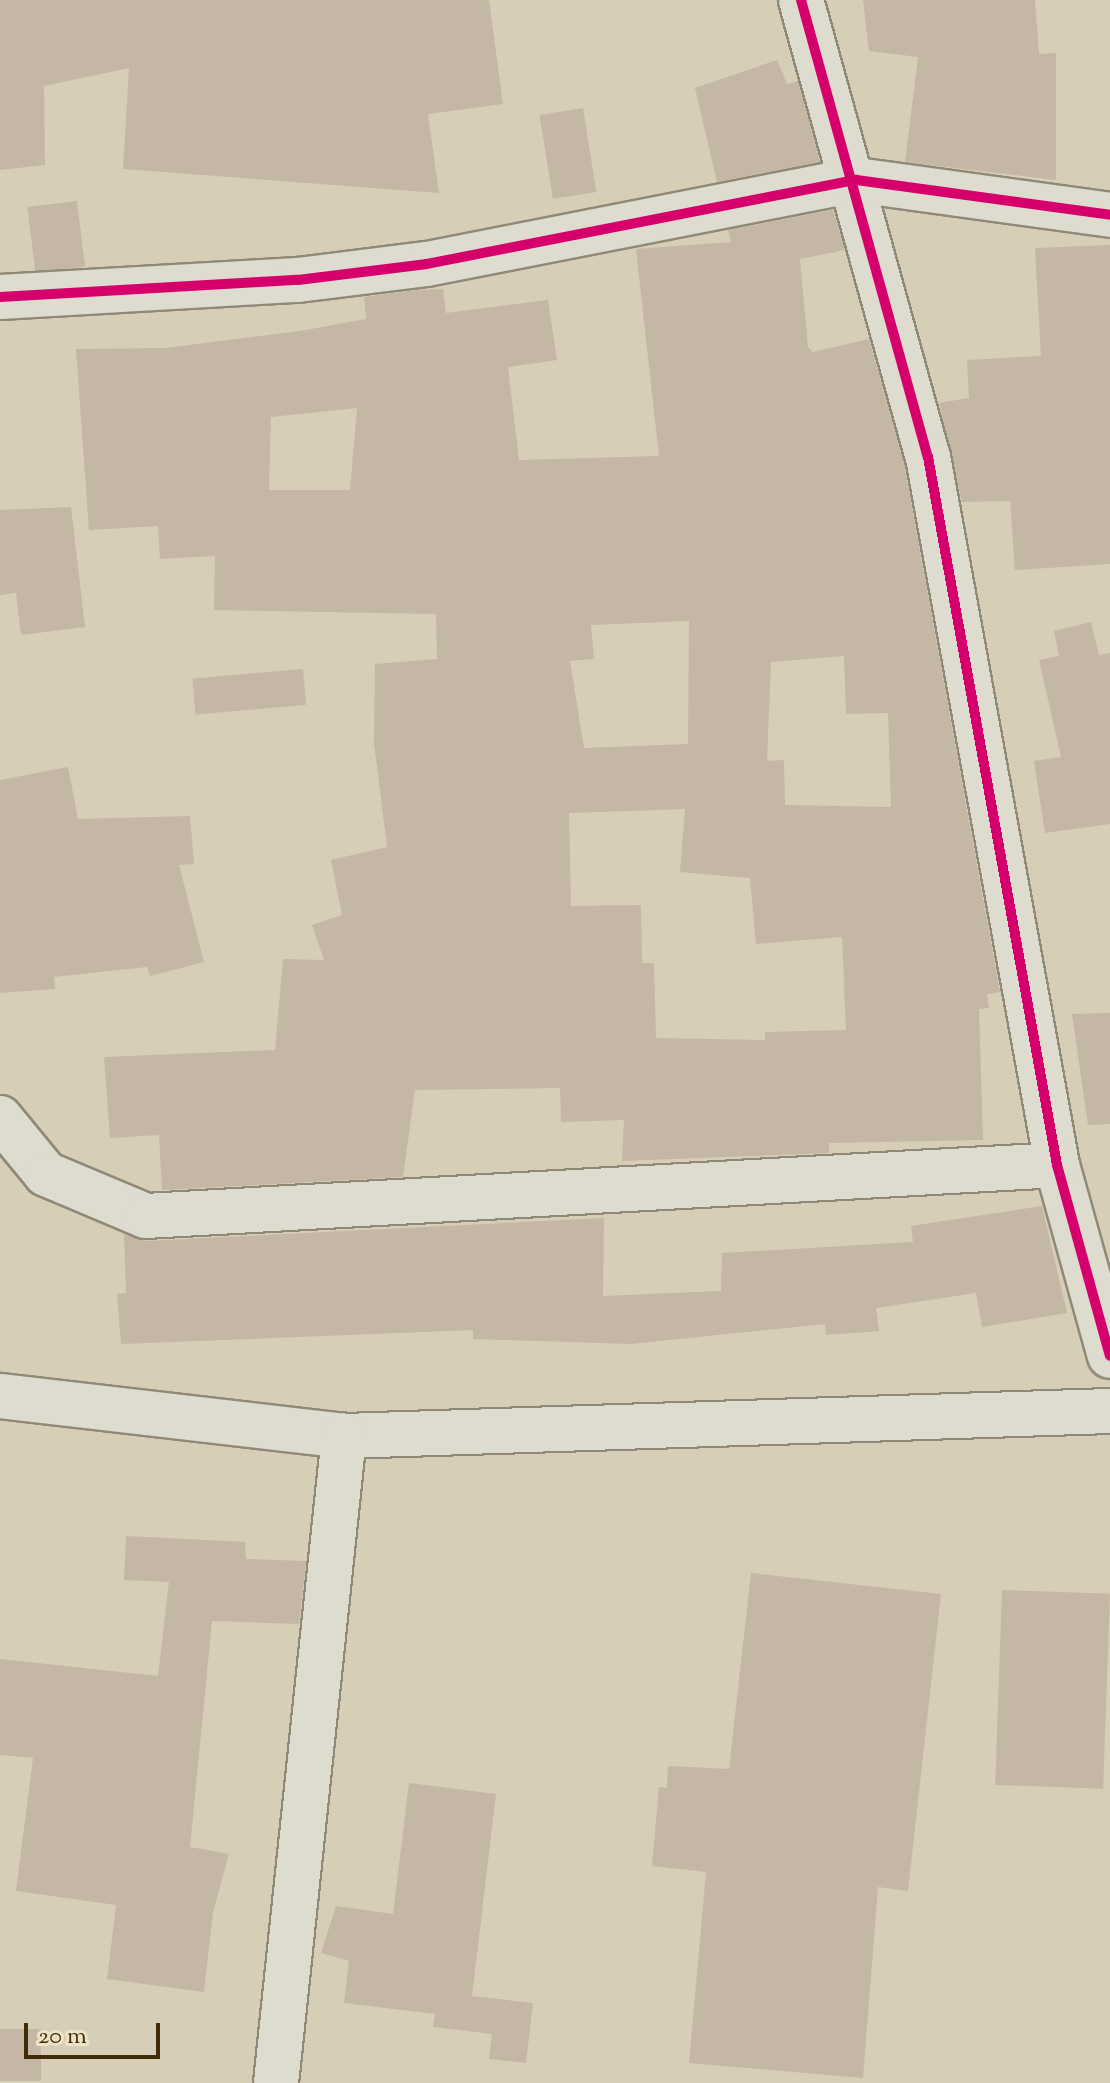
<!DOCTYPE html>
<html>
<head>
<meta charset="utf-8">
<style>
	body { margin:0 }
	#map { position:relative; width:1110px; height:2083px; overflow:hidden; background:#d6ceb6; font-family:"Sorts Mill Goudy",serif }
	div>[style] { position:absolute }
	.building>* { inset:0; background:#c5b7a5; transform-origin:0 0 }
	.roads { filter:drop-shadow(2px 0 #908977) drop-shadow(-2px 0 #908977) drop-shadow(0 2px #908977) drop-shadow(0 -2px #908977) }
	.minor>* { height:44px; margin:-22px; padding:0 22px; transform-origin:22px; border-radius:22px; background:#dedbcf }
	.cycleway>* { height:10px; margin:-5px; padding:0 5px; transform-origin:5px; border-radius:5px; background:#d6006c }
	span { translate:-50% -50%; white-space:nowrap; text-align:center; line-height:1.15; -webkit-text-stroke:8px #ede3c6; paint-order:stroke }
	.scale { position:absolute; left:24px; top:2023px; width:136px; height:36px; box-sizing:border-box; border:4px solid #422b08; border-top:0; padding-left:10px; font-size:24px; line-height:28px; white-space:nowrap; color:#422b08; -webkit-text-stroke:6px #ede3c6; paint-order:stroke }
</style>
</head>
<body>
<div id="map">
	<div class="building">
		<i style="clip-path:polygon(0 0,489px 0,503px 104px,428px 114px,439px 193px,123px 169px,129px 68px,44px 86px,45px 165px,0 170px)"></i>
		<i style="clip-path:polygon(863px 0,1035px 0,1039px 54px,1056px 53px,1056px 180px,905px 162px,918px 57px,869px 51px)"></i>
		<i style="clip-path:polygon(777px 60px,787px 84px,798px 81px,820px 162px,717px 182px,695px 88px)"></i>
		<i style="left:583px;top:108px;width:85px;height:44px;rotate:81deg"></i>
		<i style="left:77px;top:201px;width:66px;height:50px;rotate:83deg"></i>
		<i style="clip-path:polygon(evenodd,833px 210px,845px 250px,800px 259px,808px 347px,813px 352px,869px 339px,904px 463px,1000px 992px,987px 994px,989px 1008px,979px 1009px,983px 1140px,829px 1143px,829px 1153px,622px 1161px,624px 1120px,561px 1122px,560px 1088px,415px 1090px,403px 1177px,162px 1190px,159px 1135px,110px 1138px,104px 1057px,275px 1050px,283px 959px,324px 960px,312px 925px,342px 915px,331px 860px,387px 847px,374px 743px,375px 664px,437px 659px,436px 614px,214px 610px,215px 556px,160px 559px,158px 526px,89px 530px,76px 349px,165px 348px,300px 331px,366px 319px,364px 297px,417px 290px,443px 289px,446px 313px,548px 300px,557px 360px,508px 367px,519px 460px,659px 456px,636px 249px,731px 242px,728px 230px,833px 210px,357px 408px,350px 490px,269px 490px,271px 417px,357px 408px,833px 210px,689px 621px,688px 744px,584px 748px,570px 661px,594px 659px,591px 625px,689px 621px,833px 210px,844px 656px,846px 714px,888px 713px,891px 807px,785px 805px,784px 760px,767px 761px,771px 662px,844px 656px,833px 210px,685px 809px,680px 872px,750px 878px,756px 944px,842px 937px,846px 1030px,765px 1032px,765px 1040px,656px 1038px,654px 963px,642px 963px,641px 905px,571px 906px,569px 813px,685px 809px)"></i>
		<i style="clip-path:polygon(1110px 245px,1110px 564px,1015px 570px,1010px 501px,962px 502px,939px 403px,969px 398px,967px 360px,1041px 356px,1035px 248px)"></i>
		<i style="clip-path:polygon(71px 507px,85px 627px,21px 635px,16px 593px,0 595px,0 510px)"></i>
		<i style="clip-path:polygon(1091px 622px,1099px 655px,1110px 653px,1110px 824px,1045px 833px,1034px 761px,1061px 757px,1039px 660px,1059px 656px,1054px 631px)"></i>
		<i style="left:303px;top:669px;width:36px;height:111px;rotate:85deg"></i>
		<i style="clip-path:polygon(68px 767px,78px 819px,190px 816px,194px 864px,179px 865px,204px 962px,150px 976px,147px 967px,54px 977px,55px 989px,0 993px,0 780px)"></i>
		<i style="clip-path:polygon(1110px 1013px,1110px 1124px,1088px 1125px,1072px 1014px)"></i>
		<i style="clip-path:polygon(1042px 1206px,1067px 1313px,982px 1327px,976px 1293px,876px 1308px,879px 1331px,826px 1335px,825px 1324px,630px 1344px,473px 1339px,473px 1330px,121px 1344px,117px 1294px,126px 1293px,124px 1234px,147px 1241px,604px 1218px,603px 1296px,721px 1291px,722px 1253px,913px 1242px,911px 1226px)"></i>
		<i style="clip-path:polygon(126px 1536px,245px 1542px,246px 1559px,306px 1561px,299px 1624px,212px 1621px,190px 1847px,229px 1854px,213px 1912px,204px 1992px,107px 1979px,116px 1905px,16px 1891px,33px 1758px,0 1755px,0 1659px,158px 1676px,169px 1582px,124px 1580px)"></i>
		<i style="clip-path:polygon(751px 1573px,941px 1594px,908px 1891px,878px 1887px,863px 2078px,689px 2063px,706px 1872px,652px 1866px,659px 1787px,667px 1788px,668px 1766px,729px 1769px)"></i>
		<i style="left:1002px;top:1590px;width:108px;height:195px;rotate:2deg"></i>
		<i style="clip-path:polygon(409px 1783px,496px 1794px,472px 1996px,533px 2003px,526px 2063px,489px 2059px,492px 2034px,433px 2027px,435px 2014px,344px 2003px,349px 1961px,321px 1953px,336px 1906px,393px 1914px)"></i>
		<i style="left:0;top:2029px;width:41px;height:52px"></i>
	</div>
	<div class="roads">
		<div class="minor">
			<i style="left:801px;top:0;width:474px;rotate:74.5deg"></i>
			<i style="left:928px;top:457px;width:720px;rotate:79.67deg"></i>
			<i style="left:1057px;top:1165px;width:198px;rotate:74.5deg"></i>
			<i style="left:0;top:297px;width:298px;rotate:-3.3deg"></i>
			<i style="left:298px;top:280px;width:130px;rotate:-7.1deg"></i>
			<i style="left:427px;top:264px;width:437px;rotate:-11.1deg"></i>
			<i style="left:856px;top:180px;width:256px;rotate:7.8deg"></i>
			<i style="left:0;top:1118px;width:72px;rotate:50.6deg"></i>
			<i style="left:46px;top:1174px;width:108px;rotate:22.8deg"></i>
			<i style="left:146px;top:1216px;width:912px;rotate:-3.2deg"></i>
			<i style="left:0;top:1396px;width:346px;rotate:6.6deg"></i>
			<i style="left:344px;top:1436px;width:766px;rotate:-1.87deg"></i>
			<i style="left:276px;top:2083px;width:651px;rotate:-84deg"></i>
		</div>
	</div>
	<div class="cycleway">
		<i style="left:801px;top:0;width:474px;rotate:74.5deg"></i>
		<i style="left:928px;top:457px;width:720px;rotate:79.67deg"></i>
		<i style="left:1057px;top:1165px;width:198px;rotate:74.5deg"></i>
		<i style="left:0;top:297px;width:298px;rotate:-3.3deg"></i>
		<i style="left:298px;top:280px;width:130px;rotate:-7.1deg"></i>
		<i style="left:427px;top:264px;width:437px;rotate:-11.1deg"></i>
		<i style="left:856px;top:180px;width:256px;rotate:7.8deg"></i>
	</div>
	<div class="scale">20 m</div>
</div>
</body>
</html>
